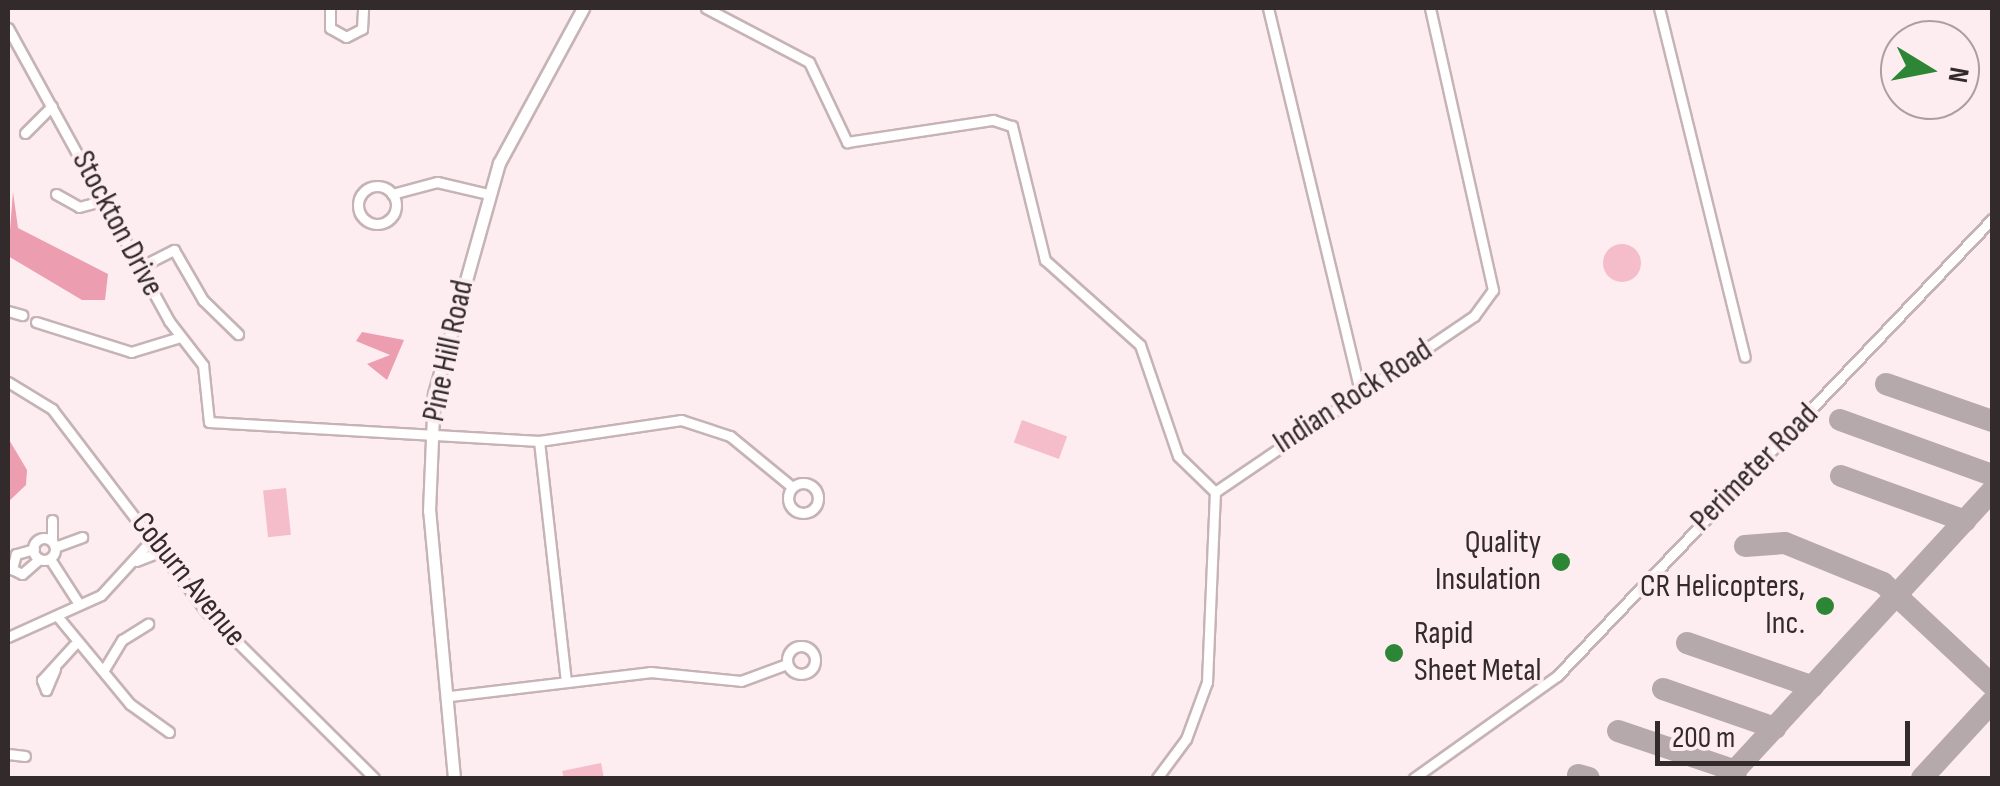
<!DOCTYPE html>
<html>
<head>
<meta charset="utf-8">
<style>
	body { margin:0 }
	#map { position:relative; width:2000px; height:786px; overflow:hidden; background:#fdedf0; font-family:"Sofia Sans Condensed",sans-serif }
	div>[style] { position:absolute }
	.green>* { inset:0; background:#f4bdc9; transform-origin:0 0 }
	.round { border-radius:50% }
	.water>* { inset:0; background:#ec9daf }
	.taxiway>* { height:22px; margin:-11px; padding:0 11px; transform-origin:11px; border-radius:11px; background:#b6a9ab }
	.roads { filter:drop-shadow(2px 0 #c6b3b6) drop-shadow(-2px 0 #c6b3b6) drop-shadow(0 2px #c6b3b6) drop-shadow(0 -2px #c6b3b6) }
	.minor>* { height:9px; margin:-4.5px; padding:0 4.5px; transform-origin:4.5px; border-radius:4.5px; background:#fff }
	.minor>.ring { margin:-4.5px; padding:0; box-sizing:content-box; background:none; border:9px solid #fff; border-radius:50% }
	.tertiary>* { height:11px; margin:-5.5px; padding:0 5.5px; transform-origin:5.5px; border-radius:5.5px; background:#fff }
	.dots>* { width:28px; height:28px; translate:-50% -50%; box-sizing:border-box; border:5px solid #fdedf0; border-radius:50% }
	span { translate:-50% -50%; white-space:nowrap; text-align:center; line-height:1.15; -webkit-text-stroke:8px #fdedf0; paint-order:stroke }
	.street-label { font-size:32px; color:#322a2b }
	.poi-label { font-size:32px; color:#322a2b }
	.right { translate:-100% -50%; text-align:right }
	.left { translate:0 -50%; text-align:left }
	.frame { position:absolute; inset:0; border:10px solid #322a2b; pointer-events:none }
	.north { position:absolute; left:1880px; top:20px; width:100px; height:100px; box-sizing:border-box; background:#fdedf0; border:2px solid #ac9fa1; border-radius:50%; rotate:100deg; font-size:28px; font-weight:700; line-height:40px; text-align:center; color:#322a2b }
	.north::after { content:''; display:block; margin:auto; width:35px; height:45px; background:#2d8635; clip-path:polygon(50% 0,100% 100%,50% 72%,0 100%) }
	.scale { position:absolute; left:1655px; top:721px; width:255px; height:45px; box-sizing:border-box; border:5px solid #322a2b; border-top:0; padding-left:12px; font-size:30px; line-height:35px; white-space:nowrap; color:#322a2b; -webkit-text-stroke:8px #fdedf0; paint-order:stroke }
</style>
</head>
<body>
<div id="map">
	<div class="green">
		<i class="round" style="left:1603px;top:244px;width:38px;height:38px"></i>
		<i style="left:1022px;top:420px;width:48px;height:24px;rotate:20deg"></i>
		<i style="left:286px;top:488px;width:47px;height:23px;rotate:84deg"></i>
		<i style="clip-path:polygon(601px 763px,604px 778px,564px 778px,562px 771px)"></i>
	</div>
	<div class="water">
		<i style="clip-path:polygon(13px 192px,18px 228px,108px 274px,105px 300px,82px 300px,8px 256px)"></i>
		<i style="clip-path:polygon(362px 332px,404px 340px,387px 380px,367px 364px,390px 355px,356px 341px)"></i>
		<i style="clip-path:polygon(8px 438px,27px 470px,26px 485px,8px 502px)"></i>
	</div>
	<div class="taxiway">
		<i style="left:1886px;top:384px;width:112px;rotate:19.2deg"></i>
		<i style="left:1840px;top:420px;width:162px;rotate:19.9deg"></i>
		<i style="left:1841px;top:476px;width:132px;rotate:19.9deg"></i>
		<i style="left:1745px;top:546px;width:40px;rotate:-4.3deg"></i>
		<i style="left:1785px;top:543px;width:106px;rotate:22.2deg"></i>
		<i style="left:1883px;top:583px;width:149px;rotate:43.1deg"></i>
		<i style="left:1687px;top:643px;width:133px;rotate:19.2deg"></i>
		<i style="left:1663px;top:689px;width:119px;rotate:19.2deg"></i>
		<i style="left:1618px;top:731px;width:125px;rotate:18.7deg"></i>
		<i style="left:1725px;top:769px;width:9px;rotate:72deg"></i>
		<i style="left:1728px;top:778px;width:390px;rotate:-47.4deg"></i>
		<i style="left:1578px;top:775px;width:11px;rotate:15deg"></i>
		<i style="left:1922px;top:778px;width:103px;rotate:-47.4deg"></i>
	</div>
	<div class="roads">
		<div class="minor">
			<i style="left:330px;top:8px;width:20px;rotate:90deg"></i>
			<i style="left:330px;top:28px;width:18px;rotate:29deg"></i>
			<i style="left:346px;top:37px;width:18px;rotate:-27deg"></i>
			<i style="left:362px;top:29px;width:21px;rotate:-87deg"></i>
			<i style="left:706px;top:8px;width:116px;rotate:27.7deg"></i>
			<i style="left:809px;top:62px;width:89px;rotate:64.6deg"></i>
			<i style="left:847px;top:142px;width:148px;rotate:-8.6deg"></i>
			<i style="left:993px;top:120px;width:20px;rotate:18deg"></i>
			<i style="left:1012px;top:126px;width:138px;rotate:76.2deg"></i>
			<i style="left:1045px;top:260px;width:127px;rotate:41.8deg"></i>
			<i style="left:1140px;top:345px;width:117px;rotate:71.1deg"></i>
			<i style="left:1178px;top:456px;width:52px;rotate:44.2deg"></i>
			<i style="left:1268px;top:8px;width:395px;rotate:76.5deg"></i>
			<i style="left:1659px;top:8px;width:359px;rotate:76.2deg"></i>
			<i style="left:8px;top:28px;width:334px;rotate:61.2deg"></i>
			<i style="left:169px;top:321px;width:56px;rotate:52.3deg"></i>
			<i style="left:203px;top:365px;width:57px;rotate:84deg"></i>
			<i style="left:209px;top:422px;width:331px;rotate:3.3deg"></i>
			<i style="left:539px;top:441px;width:144px;rotate:-8.4deg"></i>
			<i style="left:681px;top:420px;width:52px;rotate:18.1deg"></i>
			<i style="left:730px;top:436px;width:80px;rotate:39.4deg"></i>
			<i style="left:25px;top:133px;width:38px;rotate:-45deg"></i>
			<i class="ring" style="left:358px;top:186px;width:29px;height:29px"></i>
			<i style="left:56px;top:194px;width:26px;rotate:29deg"></i>
			<i style="left:79px;top:207px;width:31px;rotate:-15deg"></i>
			<i style="left:392px;top:194px;width:47px;rotate:-14.9deg"></i>
			<i style="left:437px;top:182px;width:52px;rotate:13.2deg"></i>
			<i style="left:142px;top:266px;width:36px;rotate:-27deg"></i>
			<i style="left:174px;top:250px;width:58px;rotate:59.9deg"></i>
			<i style="left:203px;top:300px;width:49px;rotate:44.2deg"></i>
			<i style="left:8px;top:311px;width:15px;rotate:16deg"></i>
			<i style="left:36px;top:322px;width:100px;rotate:17.5deg"></i>
			<i style="left:131px;top:352px;width:51px;rotate:-17deg"></i>
			<i style="left:8px;top:382px;width:52px;rotate:31.5deg"></i>
			<i style="left:52px;top:409px;width:253px;rotate:52.7deg"></i>
			<i style="left:205px;top:610px;width:238px;rotate:44.8deg"></i>
			<i style="left:539px;top:441px;width:242px;rotate:83.6deg"></i>
			<i class="ring" style="left:788px;top:483px;width:21px;height:21px"></i>
			<i class="ring" style="left:33px;top:538px;width:13px;height:13px"></i>
			<i style="left:52px;top:541px;width:21px;rotate:-90deg"></i>
			<i style="left:55px;top:547px;width:29px;rotate:-20deg"></i>
			<i style="left:34px;top:549px;width:19px;rotate:164deg"></i>
			<i style="left:16px;top:554px;width:16px;rotate:105deg"></i>
			<i style="left:12px;top:569px;width:11px;rotate:27deg"></i>
			<i style="left:22px;top:574px;width:23px;rotate:-41deg"></i>
			<i style="left:50px;top:559px;width:54px;rotate:57.2deg"></i>
			<i style="left:136px;top:561px;width:31px;rotate:-21deg"></i>
			<i style="left:58px;top:617px;width:113px;rotate:50.4deg"></i>
			<i style="left:130px;top:704px;width:48px;rotate:35.7deg"></i>
			<i style="left:8px;top:637px;width:102px;rotate:-24.3deg"></i>
			<i style="left:101px;top:595px;width:80px;rotate:-47.5deg"></i>
			<i class="ring" style="left:787px;top:646px;width:19px;height:19px"></i>
			<i style="left:105px;top:668px;width:33px;rotate:-59deg"></i>
			<i style="left:122px;top:640px;width:31px;rotate:-32deg"></i>
			<i style="left:55px;top:669px;width:23px;rotate:113deg"></i>
			<i style="left:46px;top:690px;width:11px;rotate:-112deg"></i>
			<i style="left:42px;top:680px;width:47px;rotate:-47.6deg"></i>
			<i style="left:450px;top:696px;width:201px;rotate:-6.8deg"></i>
			<i style="left:650px;top:672px;width:91px;rotate:5.6deg"></i>
			<i style="left:741px;top:681px;width:49px;rotate:-20.3deg"></i>
			<i style="left:8px;top:754px;width:17px;rotate:7deg"></i>
			<i style="left:1157px;top:778px;width:49px;rotate:-53.4deg"></i>
			<i style="left:1186px;top:739px;width:61px;rotate:-69.8deg"></i>
			<i style="left:1207px;top:682px;width:190px;rotate:-87.6deg"></i>
			<i style="left:1215px;top:492px;width:313px;rotate:-34.2deg"></i>
			<i style="left:1474px;top:316px;width:32px;rotate:-54deg"></i>
			<i style="left:1493px;top:290px;width:289px;rotate:-102.6deg"></i>
			<i style="left:1414px;top:778px;width:176px;rotate:-35.5deg"></i>
			<i style="left:1557px;top:676px;width:631px;rotate:-46.41deg"></i>
		</div>
		<div class="tertiary">
			<i style="left:454px;top:778px;width:268px;rotate:-95.3deg"></i>
			<i style="left:429px;top:511px;width:117px;rotate:-87.6deg"></i>
			<i style="left:434px;top:394px;width:240px;rotate:-74.3deg"></i>
			<i style="left:499px;top:163px;width:176px;rotate:-61.5deg"></i>
		</div>
	</div>
	<div class="dots">
		<i style="left:1561px;top:562px;background:#2d8635"></i>
		<i style="left:1825px;top:606px;background:#2d8635"></i>
		<i style="left:1394px;top:653px;background:#2d8635"></i>
	</div>
	<div class="street-label">
		<span style="left:117px;top:224px;rotate:62deg">Stockton Drive</span>
		<span style="left:449px;top:351px;rotate:-78deg">Pine Hill Road</span>
		<span style="left:1353px;top:397px;rotate:-33deg">Indian Rock Road</span>
		<span style="left:1755px;top:468px;rotate:-45deg">Perimeter Road</span>
		<span style="left:188px;top:580px;rotate:51deg">Coburn Avenue</span>
	</div>
	<div class="poi-label">
		<span class="right" style="left:1541px;top:562px">Quality<br>Insulation</span>
		<span class="right" style="left:1805px;top:606px">CR Helicopters,<br>Inc.</span>
		<span class="left" style="left:1414px;top:653px">Rapid<br>Sheet Metal</span>
	</div>
	<div class="frame"></div>
	<div class="north">N</div>
	<div class="scale">200 m</div>
</div>
</body>
</html>
